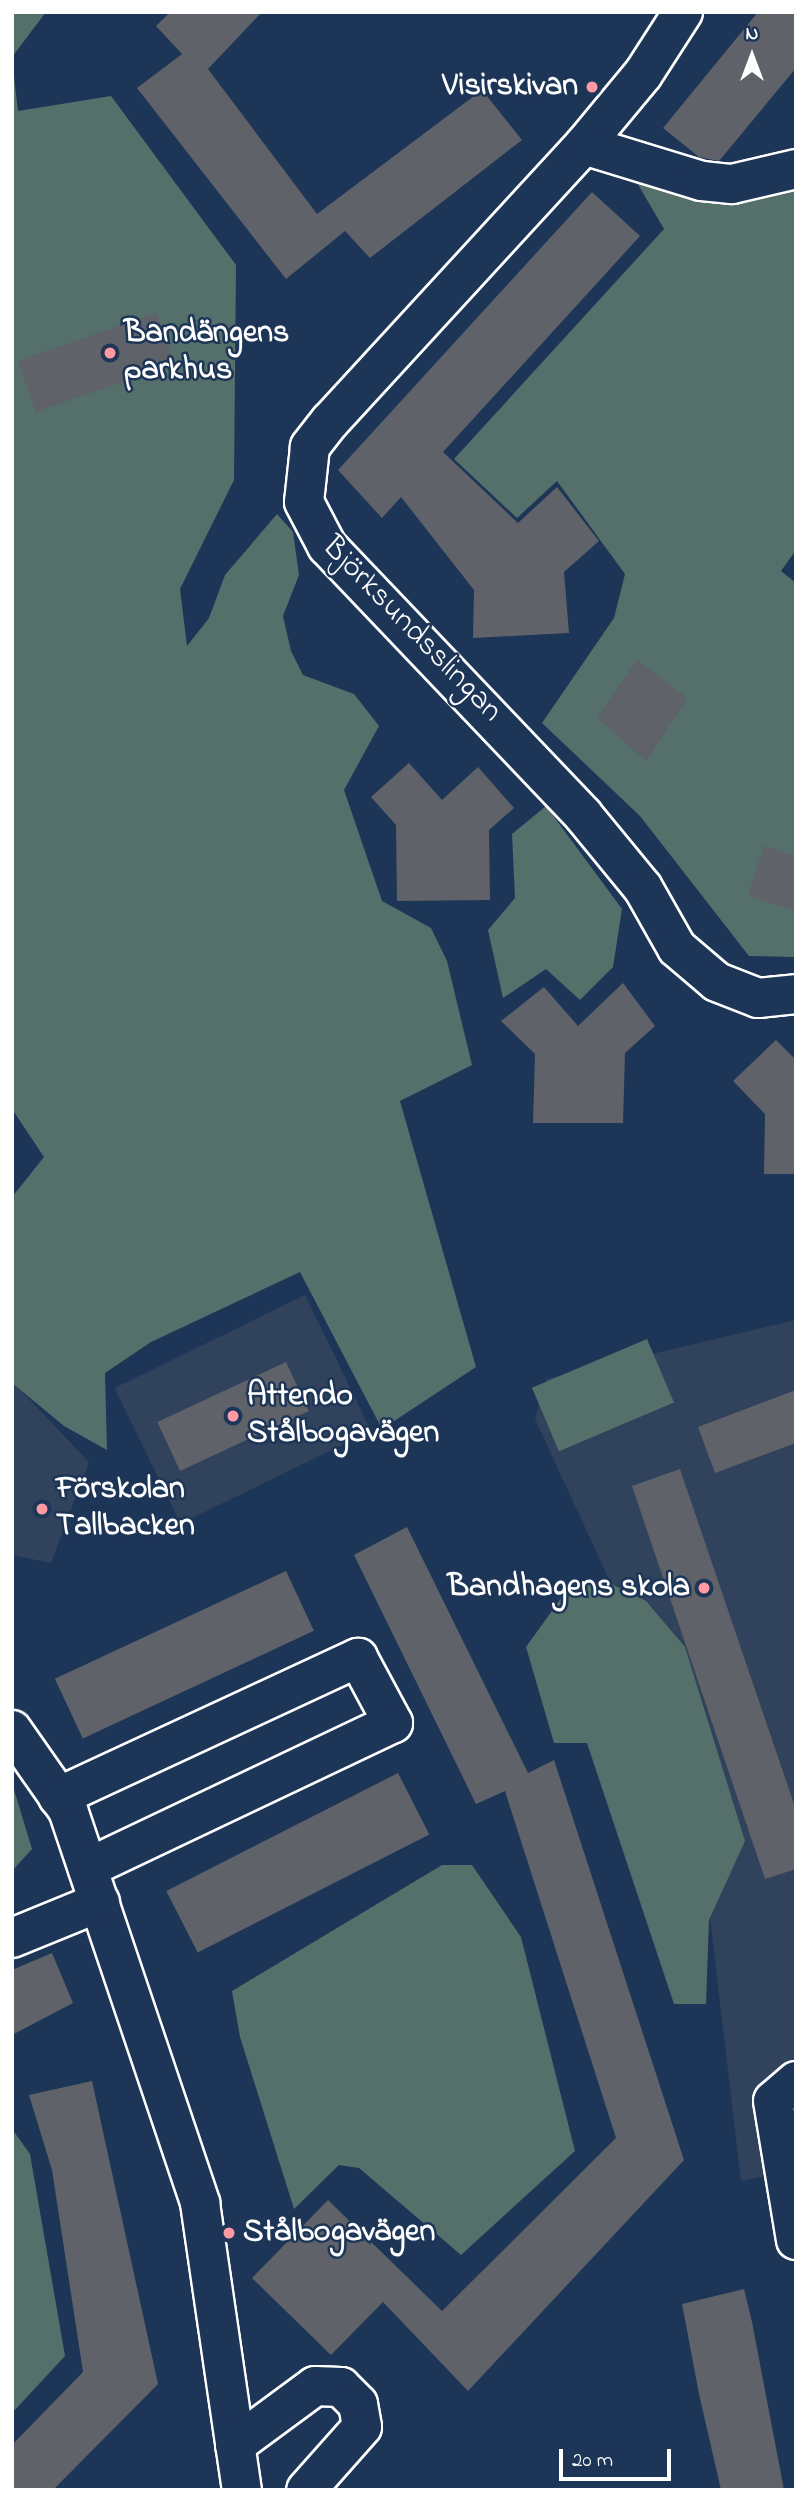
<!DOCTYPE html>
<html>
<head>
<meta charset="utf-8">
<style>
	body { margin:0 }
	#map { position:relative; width:808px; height:2502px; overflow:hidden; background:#1d3557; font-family:"Indie Flower",sans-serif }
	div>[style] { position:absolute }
	.built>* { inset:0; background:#31425c; transform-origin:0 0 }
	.green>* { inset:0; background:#556f6b; transform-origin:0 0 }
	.building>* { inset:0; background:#5f6269; transform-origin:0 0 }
	.roads { filter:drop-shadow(2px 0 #fff) drop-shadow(-2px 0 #fff) drop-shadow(0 2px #fff) drop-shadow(0 -2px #fff) }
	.street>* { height:38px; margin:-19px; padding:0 19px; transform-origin:19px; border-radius:19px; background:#1d3557 }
	.dots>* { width:19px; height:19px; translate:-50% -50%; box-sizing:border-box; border:4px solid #1d3557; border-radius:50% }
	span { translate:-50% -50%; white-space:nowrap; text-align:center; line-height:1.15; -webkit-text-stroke:5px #1d3557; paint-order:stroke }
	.poi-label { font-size:32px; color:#fff; font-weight:700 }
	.right { translate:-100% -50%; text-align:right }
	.left { translate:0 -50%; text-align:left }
	.street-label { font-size:32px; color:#fff }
	.frame { position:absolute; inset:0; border:14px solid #fff; pointer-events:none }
	.north { position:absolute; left:717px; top:21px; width:70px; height:70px; -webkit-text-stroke:5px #1d3557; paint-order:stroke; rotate:0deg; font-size:19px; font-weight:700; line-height:28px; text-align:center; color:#fff }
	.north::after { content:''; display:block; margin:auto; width:24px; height:32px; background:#fff; clip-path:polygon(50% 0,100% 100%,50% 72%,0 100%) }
	.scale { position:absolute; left:559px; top:2449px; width:112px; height:32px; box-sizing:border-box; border:4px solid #fff; border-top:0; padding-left:9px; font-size:21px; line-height:24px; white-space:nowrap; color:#fff; -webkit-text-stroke:5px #1d3557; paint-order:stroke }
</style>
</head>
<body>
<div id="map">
	<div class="built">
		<i style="left:305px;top:1295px;width:151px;height:212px;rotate:64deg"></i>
		<i style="clip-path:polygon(796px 1320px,796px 2170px,741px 2181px,691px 1757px,535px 1419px,546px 1379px)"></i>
		<i style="clip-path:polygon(12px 1381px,89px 1462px,51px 1563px,12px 1555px)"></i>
	</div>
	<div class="green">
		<i style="clip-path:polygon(12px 12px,46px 12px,12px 57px)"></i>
		<i style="clip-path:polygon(12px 59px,18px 111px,111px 96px,236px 265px,234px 480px,180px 589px,187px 646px,209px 618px,225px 575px,277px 514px,293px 532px,299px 575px,283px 616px,291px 651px,303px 675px,354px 694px,379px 726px,344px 790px,382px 901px,431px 928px,447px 961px,472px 1065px,400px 1101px,476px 1367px,382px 1429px,300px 1272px,151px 1342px,105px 1373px,107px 1450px,64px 1426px,12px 1383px,12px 1197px,44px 1157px,12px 1109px)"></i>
		<i style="clip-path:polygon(633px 176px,796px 180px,796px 550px,781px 571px,796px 583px,794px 957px,749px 956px,640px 816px,542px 723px,614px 618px,625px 574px,557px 481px,517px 518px,454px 459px,664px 229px)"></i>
		<i style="clip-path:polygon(546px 806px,622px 909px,613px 967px,580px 1000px,546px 969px,503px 998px,488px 930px,515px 898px,512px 834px)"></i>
		<i style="left:647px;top:1339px;width:69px;height:125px;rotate:67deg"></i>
		<i style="clip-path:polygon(603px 1580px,646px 1601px,685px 1647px,745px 1841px,709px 1920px,706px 2004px,674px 2004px,587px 1743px,554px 1743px,526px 1647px,567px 1590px)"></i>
		<i style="clip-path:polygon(12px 1783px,32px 1849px,12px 1871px)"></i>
		<i style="clip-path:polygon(442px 1865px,472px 1865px,521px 1937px,575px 2151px,461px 2255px,359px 2168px,339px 2165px,294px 2209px,240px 2037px,232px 1991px)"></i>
		<i style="clip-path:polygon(12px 2129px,30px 2154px,65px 2356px,12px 2413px)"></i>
	</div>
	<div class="building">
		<i style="clip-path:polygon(170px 12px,262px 12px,208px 69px,317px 214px,482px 90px,522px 140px,370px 258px,345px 231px,286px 279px,137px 88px,182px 54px,156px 26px)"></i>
		<i style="clip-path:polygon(758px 12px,796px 12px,796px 68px,719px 161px,699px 157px,663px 128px)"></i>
		<i style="clip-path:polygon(592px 192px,640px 236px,443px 452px,518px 523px,557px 487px,599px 541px,564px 572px,569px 633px,473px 638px,474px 590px,401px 497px,382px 518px,338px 470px)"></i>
		<i style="left:157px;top:313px;width:54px;height:147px;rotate:71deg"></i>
		<i style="clip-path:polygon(637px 660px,687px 698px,646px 761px,597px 718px)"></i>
		<i style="clip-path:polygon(409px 763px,442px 800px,478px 767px,514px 808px,489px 830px,490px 900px,397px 901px,396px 825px,371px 797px)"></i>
		<i style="clip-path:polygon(764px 846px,796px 857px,796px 911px,748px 896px)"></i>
		<i style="clip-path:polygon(623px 983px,655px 1026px,625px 1053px,623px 1123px,533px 1123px,535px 1054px,501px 1021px,544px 987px,578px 1026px)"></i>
		<i style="clip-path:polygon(776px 1040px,796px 1060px,796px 1174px,764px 1174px,765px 1114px,733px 1081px)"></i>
		<i style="left:286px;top:1362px;width:54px;height:142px;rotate:65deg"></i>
		<i style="clip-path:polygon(796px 1390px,796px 1443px,715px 1473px,698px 1427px)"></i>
		<i style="clip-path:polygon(680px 1469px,796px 1810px,796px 1869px,765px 1879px,632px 1486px)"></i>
		<i style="clip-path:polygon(407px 1527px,528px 1773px,554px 1760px,684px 2160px,468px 2391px,383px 2302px,331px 2355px,252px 2278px,328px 2200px,442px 2311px,616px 2138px,505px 1791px,476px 1804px,354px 1555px)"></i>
		<i style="left:286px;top:1571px;width:66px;height:255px;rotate:65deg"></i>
		<i style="left:398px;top:1773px;width:69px;height:260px;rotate:63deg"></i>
		<i style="clip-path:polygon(52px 1953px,73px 2003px,12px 2035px,12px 1970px)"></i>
		<i style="clip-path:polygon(92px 2081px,158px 2384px,53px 2490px,12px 2490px,12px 2445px,83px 2372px,52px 2170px,29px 2095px)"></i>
		<i style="clip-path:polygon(744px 2289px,752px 2322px,784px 2490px,721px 2490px,699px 2394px,682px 2304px)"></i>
	</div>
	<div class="roads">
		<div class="street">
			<i style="left:683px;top:12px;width:74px;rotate:122.8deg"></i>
			<i style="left:643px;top:74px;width:92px;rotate:129.7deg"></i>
			<i style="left:584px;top:145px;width:375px;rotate:132.6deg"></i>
			<i style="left:330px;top:421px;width:33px;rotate:128deg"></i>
			<i style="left:310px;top:447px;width:55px;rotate:96.2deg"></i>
			<i style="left:304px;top:502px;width:50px;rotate:62.4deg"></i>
			<i style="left:327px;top:546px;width:371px;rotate:46.4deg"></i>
			<i style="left:583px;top:815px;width:94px;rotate:50.6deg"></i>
			<i style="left:643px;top:888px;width:69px;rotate:60.5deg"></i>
			<i style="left:677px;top:948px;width:52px;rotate:40.4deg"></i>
			<i style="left:717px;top:982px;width:44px;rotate:21.3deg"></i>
			<i style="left:758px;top:998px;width:38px;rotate:-6deg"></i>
			<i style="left:584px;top:145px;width:123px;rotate:17deg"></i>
			<i style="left:702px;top:181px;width:30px;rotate:6deg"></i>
			<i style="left:732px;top:184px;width:66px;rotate:-13.2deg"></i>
			<i style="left:12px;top:1730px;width:98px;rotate:55deg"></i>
			<i style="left:68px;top:1810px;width:415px;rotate:71.4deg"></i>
			<i style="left:200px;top:2203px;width:290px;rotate:81.7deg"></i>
			<i style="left:58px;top:1797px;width:331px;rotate:-24.9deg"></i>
			<i style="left:358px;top:1658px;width:74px;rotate:61.7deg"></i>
			<i style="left:393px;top:1723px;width:338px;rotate:154.6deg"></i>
			<i style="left:12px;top:1938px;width:95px;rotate:-22.2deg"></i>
			<i style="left:796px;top:2081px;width:30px;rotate:139deg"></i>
			<i style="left:773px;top:2101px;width:141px;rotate:80.6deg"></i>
			<i style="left:235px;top:2445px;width:99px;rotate:-36.4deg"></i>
			<i style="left:315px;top:2386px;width:26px;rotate:2deg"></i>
			<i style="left:341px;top:2387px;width:24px;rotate:45deg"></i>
			<i style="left:358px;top:2404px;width:23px;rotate:80deg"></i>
			<i style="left:362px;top:2427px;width:84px;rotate:131.6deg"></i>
		</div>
	</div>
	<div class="dots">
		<i style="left:592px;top:87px;background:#ff9aa2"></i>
		<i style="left:110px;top:353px;background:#ff9aa2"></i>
		<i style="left:233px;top:1416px;background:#ff9aa2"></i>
		<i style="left:42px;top:1509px;background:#ff9aa2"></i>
		<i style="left:704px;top:1588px;background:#ff9aa2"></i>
		<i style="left:229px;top:2233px;background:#ff9aa2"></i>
	</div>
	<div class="poi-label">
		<span class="right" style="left:578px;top:87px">Visirskivan</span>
		<span class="left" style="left:124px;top:353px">Bandängens<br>parkhus</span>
		<span class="left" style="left:247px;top:1416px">Attendo<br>Stålbogavägen</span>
		<span class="left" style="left:56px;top:1509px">Förskolan<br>Tallbacken</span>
		<span class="right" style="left:690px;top:1588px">Bandhagens skola</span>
		<span class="left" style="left:243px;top:2233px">Stålbogavägen</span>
	</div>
	<div class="street-label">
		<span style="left:411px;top:630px;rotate:46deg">Björksundsslingan</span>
	</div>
	<div class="frame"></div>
	<div class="north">N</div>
	<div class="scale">20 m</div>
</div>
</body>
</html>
